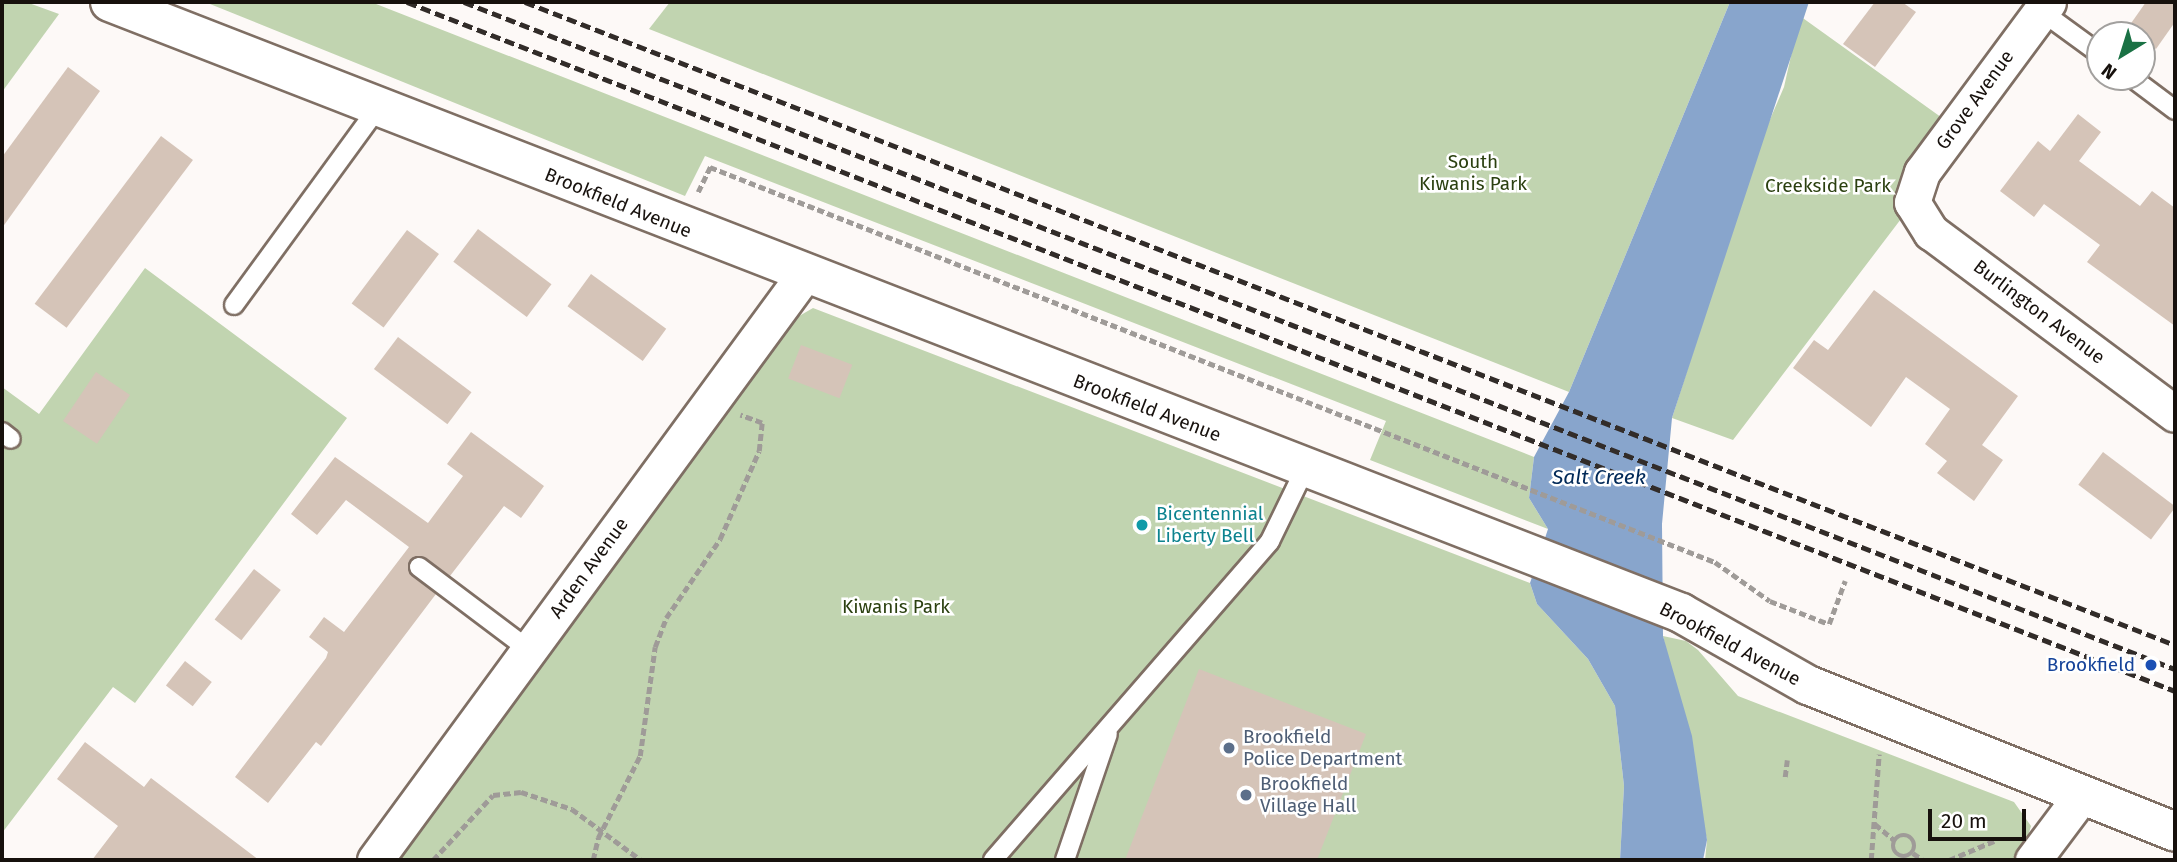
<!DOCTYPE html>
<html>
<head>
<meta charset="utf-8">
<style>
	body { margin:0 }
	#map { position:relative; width:2177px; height:862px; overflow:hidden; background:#fdf9f7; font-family:"Fira Sans",sans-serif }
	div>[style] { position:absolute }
	.green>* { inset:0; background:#c1d4b0 }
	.water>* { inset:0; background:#88a5cc }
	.building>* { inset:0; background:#d5c4b8; transform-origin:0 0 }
	.path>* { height:4.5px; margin-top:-2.25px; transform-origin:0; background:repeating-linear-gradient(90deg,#9f9b98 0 7px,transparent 0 10.5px) }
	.path>.ring { margin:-2.25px; padding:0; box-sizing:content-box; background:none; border:4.5px solid #9f9b98; border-radius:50% }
	.roads { filter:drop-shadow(2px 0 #7f6f64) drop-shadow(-2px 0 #7f6f64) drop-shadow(0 2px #7f6f64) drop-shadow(0 -2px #7f6f64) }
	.lane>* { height:18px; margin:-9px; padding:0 9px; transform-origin:9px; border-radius:9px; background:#fff }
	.street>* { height:35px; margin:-17.5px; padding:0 17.5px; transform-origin:17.5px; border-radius:17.5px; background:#fff }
	.secondary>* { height:38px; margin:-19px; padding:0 19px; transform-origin:19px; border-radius:19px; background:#fff }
	.rail>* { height:5px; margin-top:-2.5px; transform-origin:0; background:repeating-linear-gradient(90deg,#322c29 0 10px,transparent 0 15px) }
	.dots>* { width:19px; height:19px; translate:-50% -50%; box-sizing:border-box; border:4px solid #fff; border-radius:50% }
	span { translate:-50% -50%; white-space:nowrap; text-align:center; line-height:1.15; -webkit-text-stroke:5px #fff; paint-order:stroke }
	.street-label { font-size:19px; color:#17110d }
	.park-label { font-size:19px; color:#2b4010 }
	.culture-label { font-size:19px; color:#0d838f }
	.left { translate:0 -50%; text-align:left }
	.transit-label { font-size:19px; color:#164399 }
	.right { translate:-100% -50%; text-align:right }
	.service-label { font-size:19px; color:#4e5e75 }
	.water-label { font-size:21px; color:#012958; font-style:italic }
	.frame { position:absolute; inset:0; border:4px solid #17110d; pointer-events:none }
	.north { position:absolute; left:2086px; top:21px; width:70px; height:70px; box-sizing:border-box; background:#fff; border:2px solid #a2a09e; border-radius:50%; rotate:218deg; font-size:19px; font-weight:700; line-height:28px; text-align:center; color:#17110d }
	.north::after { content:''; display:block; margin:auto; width:24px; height:32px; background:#1a7144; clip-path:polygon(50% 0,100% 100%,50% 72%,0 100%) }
	.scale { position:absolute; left:1928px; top:809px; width:98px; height:32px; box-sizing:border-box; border:4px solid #17110d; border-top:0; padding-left:9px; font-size:21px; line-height:24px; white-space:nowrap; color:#17110d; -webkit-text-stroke:5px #fff; paint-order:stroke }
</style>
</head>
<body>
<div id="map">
	<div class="green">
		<i style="clip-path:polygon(2px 2px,26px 2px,59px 14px,2px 92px)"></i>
		<i style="clip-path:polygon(205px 2px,371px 2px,1534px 457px,1529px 498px,1548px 529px,1370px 460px,1386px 421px,705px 156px,685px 196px)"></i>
		<i style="clip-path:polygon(670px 2px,1730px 2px,1569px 392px,649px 29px)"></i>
		<i style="clip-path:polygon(1800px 16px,1945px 120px,1904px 215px,1733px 440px,1672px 418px,1759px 145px,1784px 87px)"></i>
		<i style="clip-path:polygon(145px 268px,347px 418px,135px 703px,113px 687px,2px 833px,2px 387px,39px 414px)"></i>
		<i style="clip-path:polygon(813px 308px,1530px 583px,1537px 604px,1588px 659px,1615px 706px,1624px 786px,1620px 860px,396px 860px,794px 319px)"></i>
		<i style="clip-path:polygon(1663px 636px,1686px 641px,1698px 650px,1738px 696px,2014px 802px,2031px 826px,2026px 843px,2013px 860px,1705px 860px,1707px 840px)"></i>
	</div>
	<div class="water">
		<i style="clip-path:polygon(1730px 2px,1809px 2px,1672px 418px,1662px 524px,1663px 636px,1692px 736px,1707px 840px,1703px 860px,1620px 860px,1624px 786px,1615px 706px,1588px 659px,1537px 604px,1530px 583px,1548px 529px,1529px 498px,1534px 457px,1569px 392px)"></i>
	</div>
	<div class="building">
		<i style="clip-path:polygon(1875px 2px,1902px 2px,1916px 12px,1875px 67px,1843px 44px)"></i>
		<i style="clip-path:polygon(2146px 2px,2175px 2px,2175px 22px,2156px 49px,2127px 29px)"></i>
		<i style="clip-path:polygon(68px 67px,100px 91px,2px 228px,2px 157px)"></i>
		<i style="clip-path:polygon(2078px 114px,2101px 132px,2079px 161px,2140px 206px,2152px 191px,2175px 208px,2175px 326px,2087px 262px,2100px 245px,2044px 204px,2034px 217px,2000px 191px,2038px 141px,2050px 151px)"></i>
		<i style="left:161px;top:136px;width:40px;height:210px;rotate:37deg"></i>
		<i style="left:478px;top:229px;width:92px;height:41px;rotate:37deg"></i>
		<i style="left:407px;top:230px;width:40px;height:92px;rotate:37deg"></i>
		<i style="left:591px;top:274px;width:93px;height:40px;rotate:36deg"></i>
		<i style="clip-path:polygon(1874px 290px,2018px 396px,1982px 445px,2003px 460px,1974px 501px,1937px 473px,1947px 461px,1925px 444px,1950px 409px,1906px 377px,1871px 427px,1793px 368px,1814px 340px,1828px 350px)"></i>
		<i style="left:398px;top:337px;width:92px;height:40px;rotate:37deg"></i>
		<i style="left:801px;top:345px;width:55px;height:36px;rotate:21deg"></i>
		<i style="left:96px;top:372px;width:41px;height:59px;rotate:34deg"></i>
		<i style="clip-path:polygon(471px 432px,544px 486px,521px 518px,504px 506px,450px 576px,425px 558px,410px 560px,409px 572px,436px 594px,321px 746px,316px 742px,268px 803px,235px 777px,326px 658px,328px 652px,309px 637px,324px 617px,344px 632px,409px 547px,346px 500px,317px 535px,291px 514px,335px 457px,428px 523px,463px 476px,447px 464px)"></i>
		<i style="left:2103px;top:452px;width:91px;height:41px;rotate:37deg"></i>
		<i style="left:254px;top:569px;width:34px;height:64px;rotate:38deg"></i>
		<i style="left:185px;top:661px;width:34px;height:31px;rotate:38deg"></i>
		<i style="clip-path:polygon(1199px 669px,1366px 734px,1317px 860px,1125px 860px)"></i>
		<i style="clip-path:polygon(85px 742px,144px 787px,151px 778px,259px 860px,92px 860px,118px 826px,57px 779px)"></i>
	</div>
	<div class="path">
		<i style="left:698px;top:192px;width:28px;rotate:-64deg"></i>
		<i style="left:710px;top:167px;width:1080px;rotate:21.46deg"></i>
		<i style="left:1715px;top:562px;width:67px;rotate:35.3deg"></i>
		<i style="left:1770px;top:601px;width:63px;rotate:21.3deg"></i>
		<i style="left:1829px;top:624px;width:46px;rotate:-69.6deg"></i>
		<i style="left:1785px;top:777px;width:17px;rotate:-83deg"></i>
		<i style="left:1875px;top:824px;width:26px;rotate:40deg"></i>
		<i class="ring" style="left:1893px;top:835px;width:17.5px;height:17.5px"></i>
		<i style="left:1913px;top:853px;width:12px;rotate:35deg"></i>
		<i style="left:433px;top:860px;width:88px;rotate:-47.3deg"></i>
		<i style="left:493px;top:795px;width:28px;rotate:-6deg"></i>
		<i style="left:521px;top:792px;width:54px;rotate:18.4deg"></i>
		<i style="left:572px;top:809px;width:86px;rotate:36.5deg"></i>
		<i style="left:593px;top:860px;width:23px;rotate:-77deg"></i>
		<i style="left:598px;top:838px;width:92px;rotate:-62.9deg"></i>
		<i style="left:640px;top:756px;width:110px;rotate:-82.2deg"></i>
		<i style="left:655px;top:647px;width:31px;rotate:-69deg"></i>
		<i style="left:666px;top:618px;width:96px;rotate:-55.6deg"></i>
		<i style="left:720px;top:539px;width:96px;rotate:-66.1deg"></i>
		<i style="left:759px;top:451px;width:28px;rotate:-84deg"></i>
		<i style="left:762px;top:423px;width:23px;rotate:-160deg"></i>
		<i style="left:1871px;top:860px;width:106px;rotate:-85.7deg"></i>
		<i style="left:1949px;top:860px;width:49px;rotate:-22.9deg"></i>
	</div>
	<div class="roads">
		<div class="lane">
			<i style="left:2041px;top:11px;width:73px;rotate:36.1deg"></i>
			<i style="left:2131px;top:77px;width:55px;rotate:36.9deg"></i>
			<i style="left:234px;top:305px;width:246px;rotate:-53.9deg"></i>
			<i style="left:2px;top:432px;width:11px;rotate:38deg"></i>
			<i style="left:419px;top:567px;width:138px;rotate:37deg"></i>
			<i style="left:993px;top:860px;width:422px;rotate:-49deg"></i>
			<i style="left:1270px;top:541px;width:80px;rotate:-64.1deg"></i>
			<i style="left:1065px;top:860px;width:133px;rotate:-71.2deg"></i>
		</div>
		<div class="street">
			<i style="left:2048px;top:2px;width:212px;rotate:126.5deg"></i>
			<i style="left:1922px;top:172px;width:32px;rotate:108deg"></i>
			<i style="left:1912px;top:202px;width:36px;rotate:58deg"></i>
			<i style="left:1931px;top:232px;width:304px;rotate:36.7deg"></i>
			<i style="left:375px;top:860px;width:724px;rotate:-53.76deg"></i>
			<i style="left:2033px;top:860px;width:80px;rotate:-53.1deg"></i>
		</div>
		<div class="secondary">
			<i style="left:110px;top:2px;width:1686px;rotate:21.25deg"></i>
			<i style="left:1681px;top:613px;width:146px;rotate:29.6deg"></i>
			<i style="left:1808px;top:685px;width:395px;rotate:21.8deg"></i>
		</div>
	</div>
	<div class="rail">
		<i style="left:407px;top:2px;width:1898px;rotate:21.29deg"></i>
		<i style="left:464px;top:2px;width:1836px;rotate:21.3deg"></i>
		<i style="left:525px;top:2px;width:1771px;rotate:21.29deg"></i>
	</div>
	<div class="dots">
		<i style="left:1142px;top:525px;background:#0f9aa8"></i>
		<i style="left:2151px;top:665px;background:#1a4fb4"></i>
		<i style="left:1229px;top:748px;background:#5c6f8a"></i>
		<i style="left:1246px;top:795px;background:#5c6f8a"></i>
	</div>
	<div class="street-label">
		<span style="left:1975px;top:100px;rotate:-54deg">Grove Avenue</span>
		<span style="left:618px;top:203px;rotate:22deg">Brookfield Avenue</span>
		<span style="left:2039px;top:312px;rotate:37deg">Burlington Avenue</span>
		<span style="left:1147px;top:408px;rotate:21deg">Brookfield Avenue</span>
		<span style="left:589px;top:568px;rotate:-54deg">Arden Avenue</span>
		<span style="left:1730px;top:644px;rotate:28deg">Brookfield Avenue</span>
	</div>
	<div class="park-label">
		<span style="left:1473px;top:173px">South<br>Kiwanis Park</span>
		<span style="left:1828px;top:186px">Creekside Park</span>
		<span style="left:896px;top:607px">Kiwanis Park</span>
	</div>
	<div class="culture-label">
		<span class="left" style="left:1156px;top:525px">Bicentennial<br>Liberty Bell</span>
	</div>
	<div class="transit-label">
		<span class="right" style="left:2135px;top:665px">Brookfield</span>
	</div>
	<div class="service-label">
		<span class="left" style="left:1243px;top:748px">Brookfield<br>Police Department</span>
		<span class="left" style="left:1260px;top:795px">Brookfield<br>Village Hall</span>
	</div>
	<div class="water-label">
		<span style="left:1599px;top:477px">Salt Creek</span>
	</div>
	<div class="frame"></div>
	<div class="north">N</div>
	<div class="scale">20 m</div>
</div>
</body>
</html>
